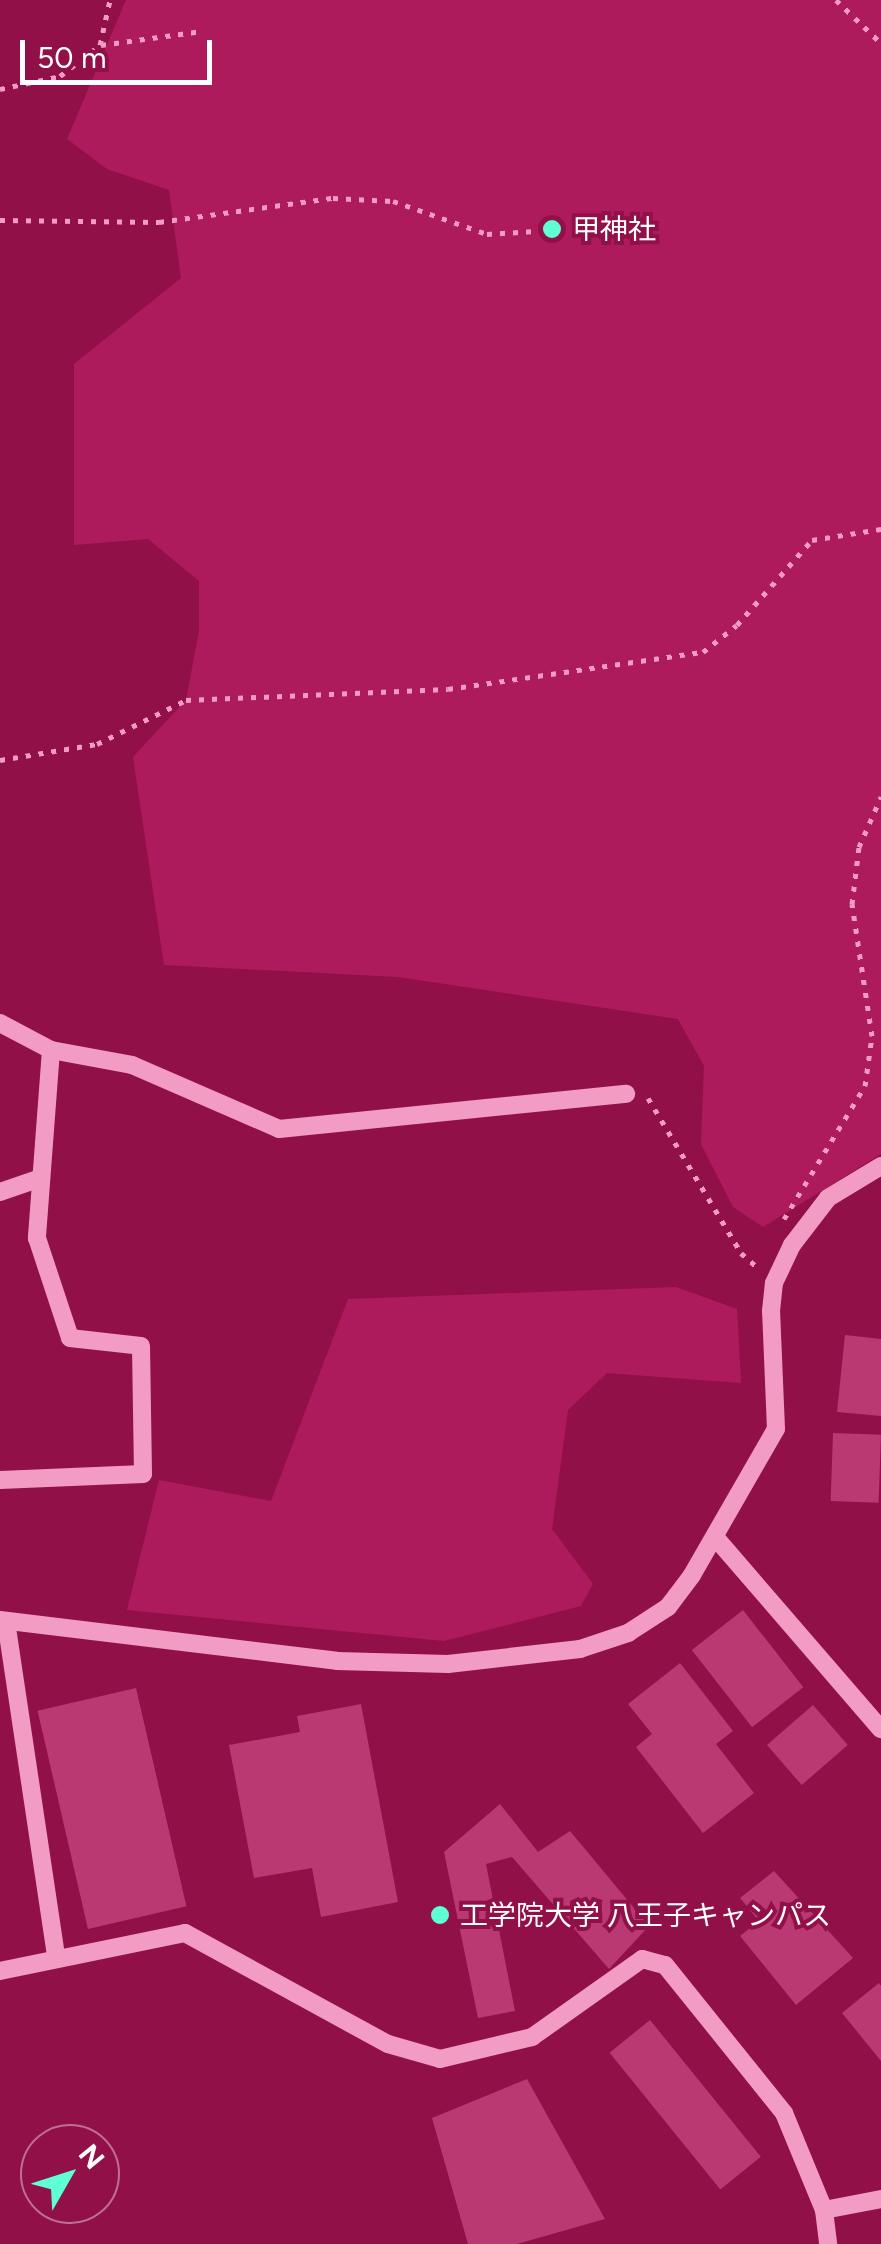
<!DOCTYPE html>
<html>
<head>
<meta charset="utf-8">
<style>
	body { margin:0 }
	#map { position:relative; width:881px; height:2244px; overflow:hidden; background:#921048; font-family:Figtree,"Noto Sans JP",sans-serif }
	div>[style] { position:absolute }
	.green>* { inset:0; background:#ae1b5d }
	.building>* { inset:0; background:#ba3972; transform-origin:0 0 }
	.path>* { height:5px; margin-top:-2.5px; transform-origin:0; background:repeating-linear-gradient(90deg,#f39cc3 0 5px,transparent 0 13px) }
	.minor>* { height:18px; margin:-9px; padding:0 9px; transform-origin:9px; border-radius:9px; background:#f39cc3 }
	.dots>* { width:28px; height:28px; translate:-50% -50%; box-sizing:border-box; border:5px solid #921048; border-radius:50% }
	span { translate:-50% -50%; white-space:nowrap; text-align:center; line-height:1.15; -webkit-text-stroke:8px #921048; paint-order:stroke }
	.poi-label { font-size:28px; color:#fff }
	.left { translate:0 -50%; text-align:left }
	.north { position:absolute; left:20px; top:2124px; width:100px; height:100px; box-sizing:border-box; background:#921048; border:2px solid #be7091; border-radius:50%; rotate:51deg; font-size:28px; font-weight:700; line-height:40px; text-align:center; color:#fff }
	.north::after { content:''; display:block; margin:auto; width:35px; height:45px; background:#5effd2; clip-path:polygon(50% 0,100% 100%,50% 72%,0 100%) }
	.scale { position:absolute; left:20px; top:40px; width:192px; height:45px; box-sizing:border-box; border:5px solid #fff; border-top:0; padding-left:12px; font-size:30px; line-height:35px; white-space:nowrap; color:#fff; -webkit-text-stroke:8px #921048; paint-order:stroke }
</style>
</head>
<body>
<div id="map">
	<div class="green">
		<i style="clip-path:polygon(126px 0,881px 0,881px 1154px,763px 1227px,733px 1207px,701px 1144px,704px 1066px,678px 1019px,398px 977px,164px 965px,133px 757px,186px 700px,199px 631px,199px 581px,148px 539px,74px 545px,74px 364px,181px 278px,169px 190px,107px 169px,67px 139px)"></i>
		<i style="clip-path:polygon(676px 1287px,737px 1309px,741px 1383px,607px 1373px,568px 1410px,552px 1529px,593px 1584px,581px 1606px,444px 1641px,127px 1610px,159px 1480px,271px 1501px,348px 1299px)"></i>
	</div>
	<div class="building">
		<i style="clip-path:polygon(845px 1335px,881px 1339px,881px 1416px,837px 1412px)"></i>
		<i style="left:833px;top:1433px;width:48px;height:68px;rotate:2deg"></i>
		<i style="left:743px;top:1610px;width:98px;height:65px;rotate:52deg"></i>
		<i style="clip-path:polygon(680px 1663px,733px 1731px,716px 1744px,754px 1793px,703px 1833px,636px 1747px,652px 1734px,628px 1704px)"></i>
		<i style="left:136px;top:1688px;width:224px;height:101px;rotate:77deg"></i>
		<i style="clip-path:polygon(361px 1704px,398px 1902px,321px 1917px,312px 1868px,254px 1878px,229px 1745px,300px 1732px,297px 1716px)"></i>
		<i style="left:813px;top:1705px;width:53px;height:61px;rotate:49deg"></i>
		<i style="clip-path:polygon(500px 1804px,538px 1852px,570px 1831px,649px 1926px,609px 1969px,512px 1857px,486px 1864px,515px 2011px,478px 2018px,444px 1852px)"></i>
		<i style="clip-path:polygon(774px 1871px,853px 1958px,796px 2005px,740px 1936px,759px 1921px,740px 1898px)"></i>
		<i style="clip-path:polygon(879px 1983px,881px 1986px,881px 2061px,842px 2013px)"></i>
		<i style="left:650px;top:2020px;width:176px;height:52px;rotate:51deg"></i>
		<i style="clip-path:polygon(527px 2079px,605px 2219px,517px 2244px,468px 2244px,432px 2118px)"></i>
	</div>
	<div class="path">
		<i style="left:836px;top:0;width:62px;rotate:43.7deg"></i>
		<i style="left:101px;top:45px;width:102px;rotate:-7.9deg"></i>
		<i style="left:0;top:89px;width:61px;rotate:-12.2deg"></i>
		<i style="left:60px;top:76px;width:51px;rotate:-37.8deg"></i>
		<i style="left:100px;top:45px;width:46px;rotate:-77.5deg"></i>
		<i style="left:0;top:220px;width:159px;rotate:0.7deg"></i>
		<i style="left:159px;top:222px;width:176px;rotate:-7.9deg"></i>
		<i style="left:333px;top:198px;width:60px;rotate:2.9deg"></i>
		<i style="left:393px;top:201px;width:100px;rotate:19.3deg"></i>
		<i style="left:487px;top:234px;width:48px;rotate:-3.6deg"></i>
		<i style="left:0;top:760px;width:98px;rotate:-9.4deg"></i>
		<i style="left:97px;top:744px;width:99px;rotate:-26.3deg"></i>
		<i style="left:186px;top:700px;width:262px;rotate:-2.4deg"></i>
		<i style="left:448px;top:689px;width:258px;rotate:-8.3deg"></i>
		<i style="left:703px;top:652px;width:43px;rotate:-38.5deg"></i>
		<i style="left:737px;top:625px;width:113px;rotate:-48.6deg"></i>
		<i style="left:812px;top:540px;width:70px;rotate:-9.1deg"></i>
		<i style="left:648px;top:1098px;width:181px;rotate:59deg"></i>
		<i style="left:741px;top:1253px;width:23px;rotate:41deg"></i>
		<i style="left:784px;top:1219px;width:156px;rotate:-58.7deg"></i>
		<i style="left:865px;top:1086px;width:50px;rotate:-82deg"></i>
		<i style="left:872px;top:1036px;width:134px;rotate:-98.6deg"></i>
		<i style="left:852px;top:904px;width:57px;rotate:-83deg"></i>
		<i style="left:859px;top:847px;width:55px;rotate:-66.3deg"></i>
	</div>
	<div class="minor">
		<i style="left:0;top:1023px;width:58px;rotate:27.9deg"></i>
		<i style="left:51px;top:1050px;width:189px;rotate:94.3deg"></i>
		<i style="left:37px;top:1238px;width:105px;rotate:71.7deg"></i>
		<i style="left:70px;top:1338px;width:71px;rotate:6.4deg"></i>
		<i style="left:141px;top:1346px;width:128px;rotate:89.1deg"></i>
		<i style="left:143px;top:1474px;width:143px;rotate:177.6deg"></i>
		<i style="left:51px;top:1050px;width:82px;rotate:10.5deg"></i>
		<i style="left:132px;top:1065px;width:160px;rotate:23.5deg"></i>
		<i style="left:279px;top:1129px;width:349px;rotate:-5.8deg"></i>
		<i style="left:0;top:1192px;width:43px;rotate:-18.9deg"></i>
		<i style="left:715px;top:1537px;width:254px;rotate:49.2deg"></i>
		<i style="left:0;top:1620px;width:339px;rotate:6.9deg"></i>
		<i style="left:337px;top:1661px;width:111px;rotate:1.5deg"></i>
		<i style="left:448px;top:1664px;width:133px;rotate:-6.5deg"></i>
		<i style="left:580px;top:1649px;width:51px;rotate:-18.4deg"></i>
		<i style="left:628px;top:1633px;width:48px;rotate:-33deg"></i>
		<i style="left:668px;top:1607px;width:40px;rotate:-53deg"></i>
		<i style="left:692px;top:1575px;width:168px;rotate:-60.1deg"></i>
		<i style="left:776px;top:1429px;width:118px;rotate:-92.4deg"></i>
		<i style="left:771px;top:1311px;width:28px;rotate:-84deg"></i>
		<i style="left:774px;top:1283px;width:42px;rotate:-64.7deg"></i>
		<i style="left:792px;top:1245px;width:59px;rotate:-52.5deg"></i>
		<i style="left:828px;top:1198px;width:62px;rotate:-31.1deg"></i>
		<i style="left:6px;top:1621px;width:340px;rotate:81.5deg"></i>
		<i style="left:0;top:1971px;width:189px;rotate:-11.6deg"></i>
		<i style="left:185px;top:1933px;width:231px;rotate:28.7deg"></i>
		<i style="left:388px;top:2044px;width:54px;rotate:16.1deg"></i>
		<i style="left:440px;top:2059px;width:95px;rotate:-13.4deg"></i>
		<i style="left:532px;top:2037px;width:135px;rotate:-35.3deg"></i>
		<i style="left:642px;top:1959px;width:24px;rotate:15deg"></i>
		<i style="left:665px;top:1965px;width:190px;rotate:51.2deg"></i>
		<i style="left:784px;top:2113px;width:105px;rotate:67.6deg"></i>
		<i style="left:824px;top:2210px;width:34px;rotate:83deg"></i>
		<i style="left:824px;top:2210px;width:58px;rotate:-10.9deg"></i>
	</div>
	<div class="dots">
		<i style="left:552px;top:229px;background:#5effd2"></i>
		<i style="left:440px;top:1915px;background:#5effd2"></i>
	</div>
	<div class="poi-label">
		<span class="left" style="left:572px;top:229px">甲神社</span>
		<span class="left" style="left:460px;top:1915px">工学院大学 八王子キャンパス</span>
	</div>
	<div class="north">N</div>
	<div class="scale">50 m</div>
</div>
</body>
</html>
